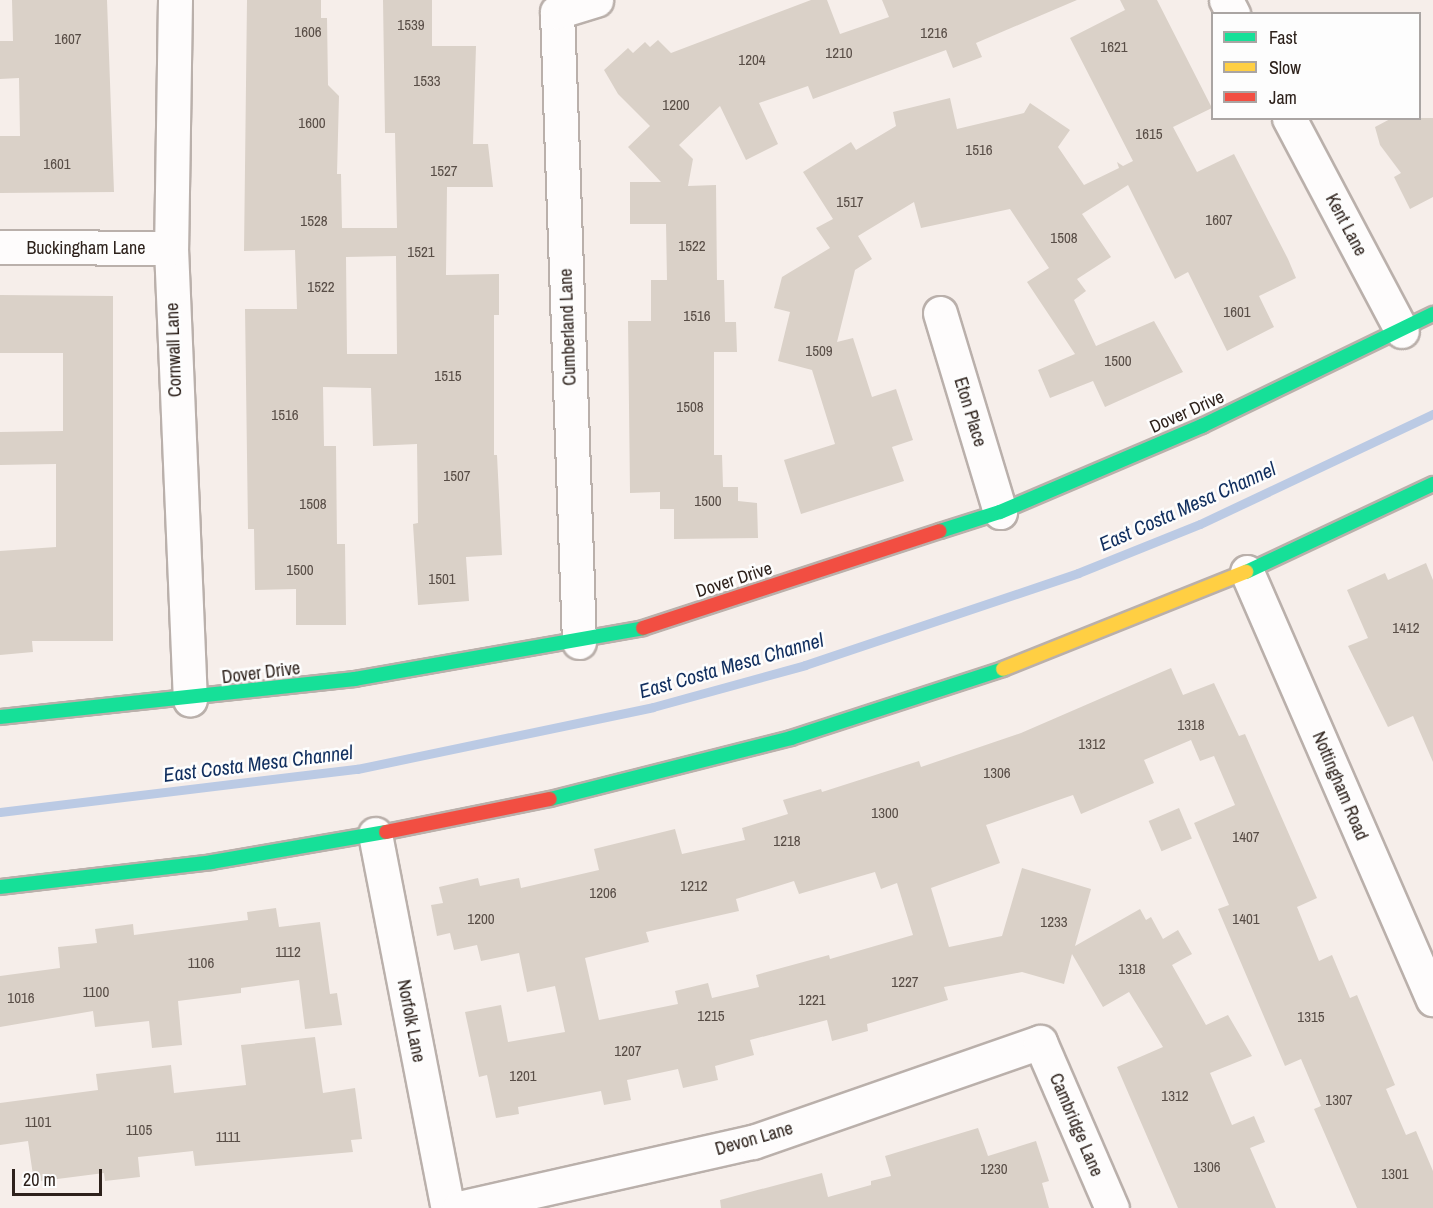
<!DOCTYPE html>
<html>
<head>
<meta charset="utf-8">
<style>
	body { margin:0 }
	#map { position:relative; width:1433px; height:1208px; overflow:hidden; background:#f6eeea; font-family:"Archivo Narrow",sans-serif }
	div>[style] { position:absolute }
	.stream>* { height:9px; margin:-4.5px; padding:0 4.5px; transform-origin:4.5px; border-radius:4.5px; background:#bbcae4 }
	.building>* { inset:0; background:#dad1c8; transform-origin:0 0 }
	.roads { filter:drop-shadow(2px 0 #bab0ab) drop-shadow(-2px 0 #bab0ab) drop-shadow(0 2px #bab0ab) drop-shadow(0 -2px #bab0ab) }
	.street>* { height:33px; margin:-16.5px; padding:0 16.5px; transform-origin:16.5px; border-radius:16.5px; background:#fefcfc }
	.fast>* { height:14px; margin:-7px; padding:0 7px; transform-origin:7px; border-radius:7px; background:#16e098 }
	.slow>* { height:14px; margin:-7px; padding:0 7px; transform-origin:7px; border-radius:7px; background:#ffcf43 }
	.jam>* { height:14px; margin:-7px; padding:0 7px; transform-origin:7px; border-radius:7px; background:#f24e42 }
	span { translate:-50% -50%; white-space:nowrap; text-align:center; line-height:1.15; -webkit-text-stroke:5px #fdfdfd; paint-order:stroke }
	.number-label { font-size:15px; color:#584d46 }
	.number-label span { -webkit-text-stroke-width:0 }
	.street-label { font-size:18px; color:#2d211b }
	.water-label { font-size:20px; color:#102e5e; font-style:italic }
	.legend { position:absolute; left:1211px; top:12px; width:210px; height:108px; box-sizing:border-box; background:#fdfdfd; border:2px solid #aaa5a3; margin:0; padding:8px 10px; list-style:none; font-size:18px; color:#2d211b }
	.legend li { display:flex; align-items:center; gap:12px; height:30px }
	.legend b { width:30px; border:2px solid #aaa5a3 }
	.scale { position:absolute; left:12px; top:1169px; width:90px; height:27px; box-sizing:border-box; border:3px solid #2d211b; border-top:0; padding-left:8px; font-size:18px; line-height:21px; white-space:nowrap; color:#2d211b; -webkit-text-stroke:4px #fdfdfd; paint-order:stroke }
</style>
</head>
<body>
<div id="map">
	<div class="stream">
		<i style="left:0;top:812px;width:360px;rotate:-6.9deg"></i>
		<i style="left:357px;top:769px;width:302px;rotate:-11.8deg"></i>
		<i style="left:653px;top:707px;width:158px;rotate:-15.4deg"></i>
		<i style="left:805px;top:665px;width:288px;rotate:-18.6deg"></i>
		<i style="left:1078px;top:573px;width:131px;rotate:-21.9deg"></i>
		<i style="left:1200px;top:524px;width:258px;rotate:-25.3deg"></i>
	</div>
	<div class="building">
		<i style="clip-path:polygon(12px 0,107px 0,114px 192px,0 193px,0 136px,20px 136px,19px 78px,0 79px,0 41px,13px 41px)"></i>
		<i style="clip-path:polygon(evenodd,247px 0,321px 0,321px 18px,327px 18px,328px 85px,339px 96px,337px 174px,341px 174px,342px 228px,397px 228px,395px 133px,385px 133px,383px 0,432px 0,432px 46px,476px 46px,473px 144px,488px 144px,493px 187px,447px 187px,446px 275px,499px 274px,499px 315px,494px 315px,494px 455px,497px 455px,502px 555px,466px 557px,469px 601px,418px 605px,413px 524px,418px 523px,417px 444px,373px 446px,371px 388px,323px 387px,324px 446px,336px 446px,337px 544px,345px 544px,346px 625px,296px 625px,296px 589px,255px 590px,254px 529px,248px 529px,245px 309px,297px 309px,295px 250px,244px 251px,247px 0,396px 256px,397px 354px,347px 354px,346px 257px,396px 256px)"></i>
		<i style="clip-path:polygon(811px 0,827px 0,840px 34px,889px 17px,882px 0,1077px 0,976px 43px,982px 57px,953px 68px,946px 50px,813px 99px,808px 86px,759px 103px,778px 144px,746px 160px,720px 106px,679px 145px,693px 159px,688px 186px,716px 185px,717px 280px,724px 280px,725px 322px,736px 322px,737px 352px,714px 352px,714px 455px,722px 455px,723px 487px,738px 487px,738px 501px,757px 503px,758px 538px,674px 539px,674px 509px,660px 509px,660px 492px,630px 493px,628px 321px,651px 321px,651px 280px,667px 280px,666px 224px,630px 224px,630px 182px,661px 182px,628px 147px,650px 126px,618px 94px,604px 70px,628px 48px,633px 53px,645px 42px,650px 47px,658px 40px,671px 53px)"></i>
		<i style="clip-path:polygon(1120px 0,1157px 0,1212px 108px,1173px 127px,1197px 172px,1234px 154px,1288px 259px,1296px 278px,1259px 296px,1274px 327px,1227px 351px,1188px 272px,1175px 279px,1128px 185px,1082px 214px,1111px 257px,1077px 279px,1086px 291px,1074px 300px,1096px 346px,1154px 321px,1183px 372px,1105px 407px,1093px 381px,1050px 398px,1038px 370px,1075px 354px,1027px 282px,1049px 268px,1010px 209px,921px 228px,914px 202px,858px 236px,872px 259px,855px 270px,837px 342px,853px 338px,872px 397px,896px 389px,913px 440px,892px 447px,904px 481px,801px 514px,784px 460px,835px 444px,812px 370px,778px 361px,790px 312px,774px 308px,782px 277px,830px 248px,816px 228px,833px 219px,803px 172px,851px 142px,856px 150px,896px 126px,893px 112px,950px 98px,957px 129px,1024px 113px,1030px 103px,1070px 130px,1058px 147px,1084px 185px,1119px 168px,1117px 162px,1123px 166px,1133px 161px,1070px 38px,1125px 10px)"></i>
		<i style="clip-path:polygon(1392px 118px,1433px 118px,1433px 197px,1410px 209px,1394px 177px,1401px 173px,1380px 145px,1375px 127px)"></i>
		<i style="clip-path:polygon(0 295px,113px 296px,113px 641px,32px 641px,33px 652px,0 655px,0 551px,56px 547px,56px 464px,0 465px,0 432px,63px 431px,63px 353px,0 353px)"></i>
		<i style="clip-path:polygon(1426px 563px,1433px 580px,1433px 762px,1413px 716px,1388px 727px,1348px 646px,1368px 638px,1347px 590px,1385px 573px,1388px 580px)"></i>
		<i style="clip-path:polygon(evenodd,1171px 668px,1183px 695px,1214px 683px,1239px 736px,1245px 734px,1317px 898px,1297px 907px,1319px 961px,1332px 955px,1350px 998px,1357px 995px,1395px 1085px,1386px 1089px,1406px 1135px,1416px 1131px,1433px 1171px,1433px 1208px,1357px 1208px,1314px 1109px,1321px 1106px,1301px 1059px,1285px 1066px,1218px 909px,1229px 905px,1194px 823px,1235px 805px,1214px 756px,1200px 761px,1191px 740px,1144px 760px,1154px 783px,1081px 814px,1073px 795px,986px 825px,1000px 863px,931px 888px,949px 947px,1002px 936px,1022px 868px,1091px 889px,1075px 946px,1140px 909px,1146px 920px,1151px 917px,1163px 939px,1178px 930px,1192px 954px,1172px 965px,1206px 1025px,1228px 1015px,1252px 1056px,1210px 1073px,1232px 1125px,1254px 1116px,1265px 1142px,1250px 1148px,1276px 1208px,1178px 1208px,1117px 1067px,1163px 1047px,1129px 992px,1103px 1007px,1072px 954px,1064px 984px,1022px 972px,944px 987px,948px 1000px,867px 1024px,868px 1031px,832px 1041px,827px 1020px,750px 1040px,754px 1055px,715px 1066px,718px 1080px,683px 1088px,678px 1069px,627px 1080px,631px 1100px,604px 1105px,601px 1091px,518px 1107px,519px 1114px,496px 1118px,487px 1075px,479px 1077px,465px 1012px,501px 1005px,508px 1042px,565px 1032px,555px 986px,527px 992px,519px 953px,481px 961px,477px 945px,454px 950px,450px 933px,437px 936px,431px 905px,443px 903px,439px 887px,478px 878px,480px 886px,519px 878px,521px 888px,599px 870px,594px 849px,675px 829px,682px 854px,745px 840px,742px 828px,788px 814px,783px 800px,821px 789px,822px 792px,919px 761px,921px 767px,1021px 733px,1171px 668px,875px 872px,881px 889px,897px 883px,913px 935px,830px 959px,829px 955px,756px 975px,759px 987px,712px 998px,708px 983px,675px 991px,678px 1004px,599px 1020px,585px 958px,649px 942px,646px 932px,739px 911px,736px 899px,794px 881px,799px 894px,875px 872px)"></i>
		<i style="left:1179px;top:808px;width:33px;height:33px;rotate:67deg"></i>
		<i style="clip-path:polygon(276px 908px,279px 927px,320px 922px,330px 994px,337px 993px,342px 1025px,305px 1029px,299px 980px,241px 988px,241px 993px,178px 1001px,182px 1045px,152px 1048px,149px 1021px,95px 1027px,93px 1011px,0 1027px,0 976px,60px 968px,58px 947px,97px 943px,95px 929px,133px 924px,134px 935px,248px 920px,247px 912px)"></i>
		<i style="clip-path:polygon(315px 1037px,323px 1093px,355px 1088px,362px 1139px,351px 1140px,353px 1152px,195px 1166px,193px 1151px,138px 1157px,140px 1177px,105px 1181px,104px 1173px,34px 1182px,28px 1141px,0 1145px,0 1103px,98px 1090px,96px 1074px,171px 1065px,174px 1093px,246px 1085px,241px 1045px)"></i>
		<i style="clip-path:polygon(978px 1128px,988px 1156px,1036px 1141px,1049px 1181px,1042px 1183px,1049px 1208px,721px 1208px,720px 1200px,822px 1173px,828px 1197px,871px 1185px,871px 1181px,891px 1176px,885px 1156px)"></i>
	</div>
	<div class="roads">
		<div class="street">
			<i style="left:175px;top:0;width:248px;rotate:90.9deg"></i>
			<i style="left:171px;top:248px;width:452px;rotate:87.6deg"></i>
			<i style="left:1226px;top:0;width:16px;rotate:63deg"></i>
			<i style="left:1289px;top:118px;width:241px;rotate:62.1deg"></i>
			<i style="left:0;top:247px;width:171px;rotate:0.3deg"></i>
			<i style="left:940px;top:313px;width:208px;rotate:73.2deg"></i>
			<i style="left:1247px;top:572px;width:466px;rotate:66.5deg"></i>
			<i style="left:579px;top:642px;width:630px;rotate:-92deg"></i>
			<i style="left:557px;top:12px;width:41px;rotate:-17.1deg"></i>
			<i style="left:375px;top:834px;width:381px;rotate:79deg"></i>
			<i style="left:459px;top:1208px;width:301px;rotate:-12.7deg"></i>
			<i style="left:753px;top:1142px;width:304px;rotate:-19.2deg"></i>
			<i style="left:1040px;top:1042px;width:181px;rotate:66.6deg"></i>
		</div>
		<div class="fast">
			<i style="left:940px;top:531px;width:63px;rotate:-17.6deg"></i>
			<i style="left:1000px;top:512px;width:220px;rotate:-23.1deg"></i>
			<i style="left:1202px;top:426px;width:257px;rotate:-25.9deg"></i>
			<i style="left:1246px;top:572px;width:207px;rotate:-25.2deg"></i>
			<i style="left:0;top:717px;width:357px;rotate:-6.1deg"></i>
			<i style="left:355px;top:679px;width:292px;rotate:-10deg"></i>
			<i style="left:550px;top:799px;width:249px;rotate:-14.2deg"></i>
			<i style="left:791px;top:738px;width:223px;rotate:-18deg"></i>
			<i style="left:0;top:887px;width:213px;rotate:-6.7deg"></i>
			<i style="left:212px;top:862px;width:177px;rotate:-9.8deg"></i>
		</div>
		<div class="slow">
			<i style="left:1003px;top:669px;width:262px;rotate:-21.8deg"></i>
		</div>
		<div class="jam">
			<i style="left:643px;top:628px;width:312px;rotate:-18.1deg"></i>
			<i style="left:386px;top:832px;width:167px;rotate:-11.4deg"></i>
		</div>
	</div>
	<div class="number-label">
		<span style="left:411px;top:25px">1539</span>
		<span style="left:308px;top:32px">1606</span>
		<span style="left:934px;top:33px">1216</span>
		<span style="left:68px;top:39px">1607</span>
		<span style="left:1114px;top:47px">1621</span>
		<span style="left:839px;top:53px">1210</span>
		<span style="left:752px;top:60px">1204</span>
		<span style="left:427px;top:81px">1533</span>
		<span style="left:676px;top:105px">1200</span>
		<span style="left:312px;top:123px">1600</span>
		<span style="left:1149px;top:134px">1615</span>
		<span style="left:979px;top:150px">1516</span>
		<span style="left:57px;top:164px">1601</span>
		<span style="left:444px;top:171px">1527</span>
		<span style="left:850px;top:202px">1517</span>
		<span style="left:1219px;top:220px">1607</span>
		<span style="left:314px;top:221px">1528</span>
		<span style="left:1064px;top:238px">1508</span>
		<span style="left:692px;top:246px">1522</span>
		<span style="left:421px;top:252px">1521</span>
		<span style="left:321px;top:287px">1522</span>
		<span style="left:1237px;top:312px">1601</span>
		<span style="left:697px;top:316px">1516</span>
		<span style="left:819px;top:351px">1509</span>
		<span style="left:1118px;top:361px">1500</span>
		<span style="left:448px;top:376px">1515</span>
		<span style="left:690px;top:407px">1508</span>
		<span style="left:285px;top:415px">1516</span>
		<span style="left:457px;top:476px">1507</span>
		<span style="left:708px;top:501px">1500</span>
		<span style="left:313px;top:504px">1508</span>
		<span style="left:300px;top:570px">1500</span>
		<span style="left:442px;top:579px">1501</span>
		<span style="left:1406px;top:628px">1412</span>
		<span style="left:1191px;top:725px">1318</span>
		<span style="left:1092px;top:744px">1312</span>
		<span style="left:997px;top:773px">1306</span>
		<span style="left:885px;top:813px">1300</span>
		<span style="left:1246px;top:837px">1407</span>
		<span style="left:787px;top:841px">1218</span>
		<span style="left:694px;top:886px">1212</span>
		<span style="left:603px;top:893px">1206</span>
		<span style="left:481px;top:919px">1200</span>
		<span style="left:1246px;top:919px">1401</span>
		<span style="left:1054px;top:922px">1233</span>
		<span style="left:288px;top:952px">1112</span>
		<span style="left:201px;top:963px">1106</span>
		<span style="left:1132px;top:969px">1318</span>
		<span style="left:905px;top:982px">1227</span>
		<span style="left:96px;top:992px">1100</span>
		<span style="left:21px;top:998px">1016</span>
		<span style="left:812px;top:1000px">1221</span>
		<span style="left:711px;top:1016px">1215</span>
		<span style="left:1311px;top:1017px">1315</span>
		<span style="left:628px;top:1051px">1207</span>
		<span style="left:523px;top:1076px">1201</span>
		<span style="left:1175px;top:1096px">1312</span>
		<span style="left:1339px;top:1100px">1307</span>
		<span style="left:38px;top:1122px">1101</span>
		<span style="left:139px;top:1130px">1105</span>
		<span style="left:228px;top:1137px">1111</span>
		<span style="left:1207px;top:1167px">1306</span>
		<span style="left:994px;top:1169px">1230</span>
		<span style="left:1395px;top:1174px">1301</span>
	</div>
	<div class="street-label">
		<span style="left:1346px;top:225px;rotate:62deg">Kent Lane</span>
		<span style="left:86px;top:248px">Buckingham Lane</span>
		<span style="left:568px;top:327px;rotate:-92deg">Cumberland Lane</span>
		<span style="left:174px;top:350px;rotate:-92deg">Cornwall Lane</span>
		<span style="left:970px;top:412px;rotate:73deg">Eton Place</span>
		<span style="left:1187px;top:412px;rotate:-24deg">Dover Drive</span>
		<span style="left:734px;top:580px;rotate:-18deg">Dover Drive</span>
		<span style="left:261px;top:673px;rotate:-7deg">Dover Drive</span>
		<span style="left:1340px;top:786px;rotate:67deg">Nottingham Road</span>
		<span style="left:411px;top:1021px;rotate:79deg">Norfolk Lane</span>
		<span style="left:1076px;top:1125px;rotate:67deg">Cambridge Lane</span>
		<span style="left:754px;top:1139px;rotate:-16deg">Devon Lane</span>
	</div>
	<div class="water-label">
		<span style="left:1187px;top:506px;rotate:-24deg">East Costa Mesa Channel</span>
		<span style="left:731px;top:665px;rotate:-16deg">East Costa Mesa Channel</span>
		<span style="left:258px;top:763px;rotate:-7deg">East Costa Mesa Channel</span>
	</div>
	<ul class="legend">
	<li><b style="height:8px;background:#16e098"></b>Fast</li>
	<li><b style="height:8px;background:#ffcf43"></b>Slow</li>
	<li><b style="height:8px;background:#f24e42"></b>Jam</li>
	</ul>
	<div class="scale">20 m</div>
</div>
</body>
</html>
